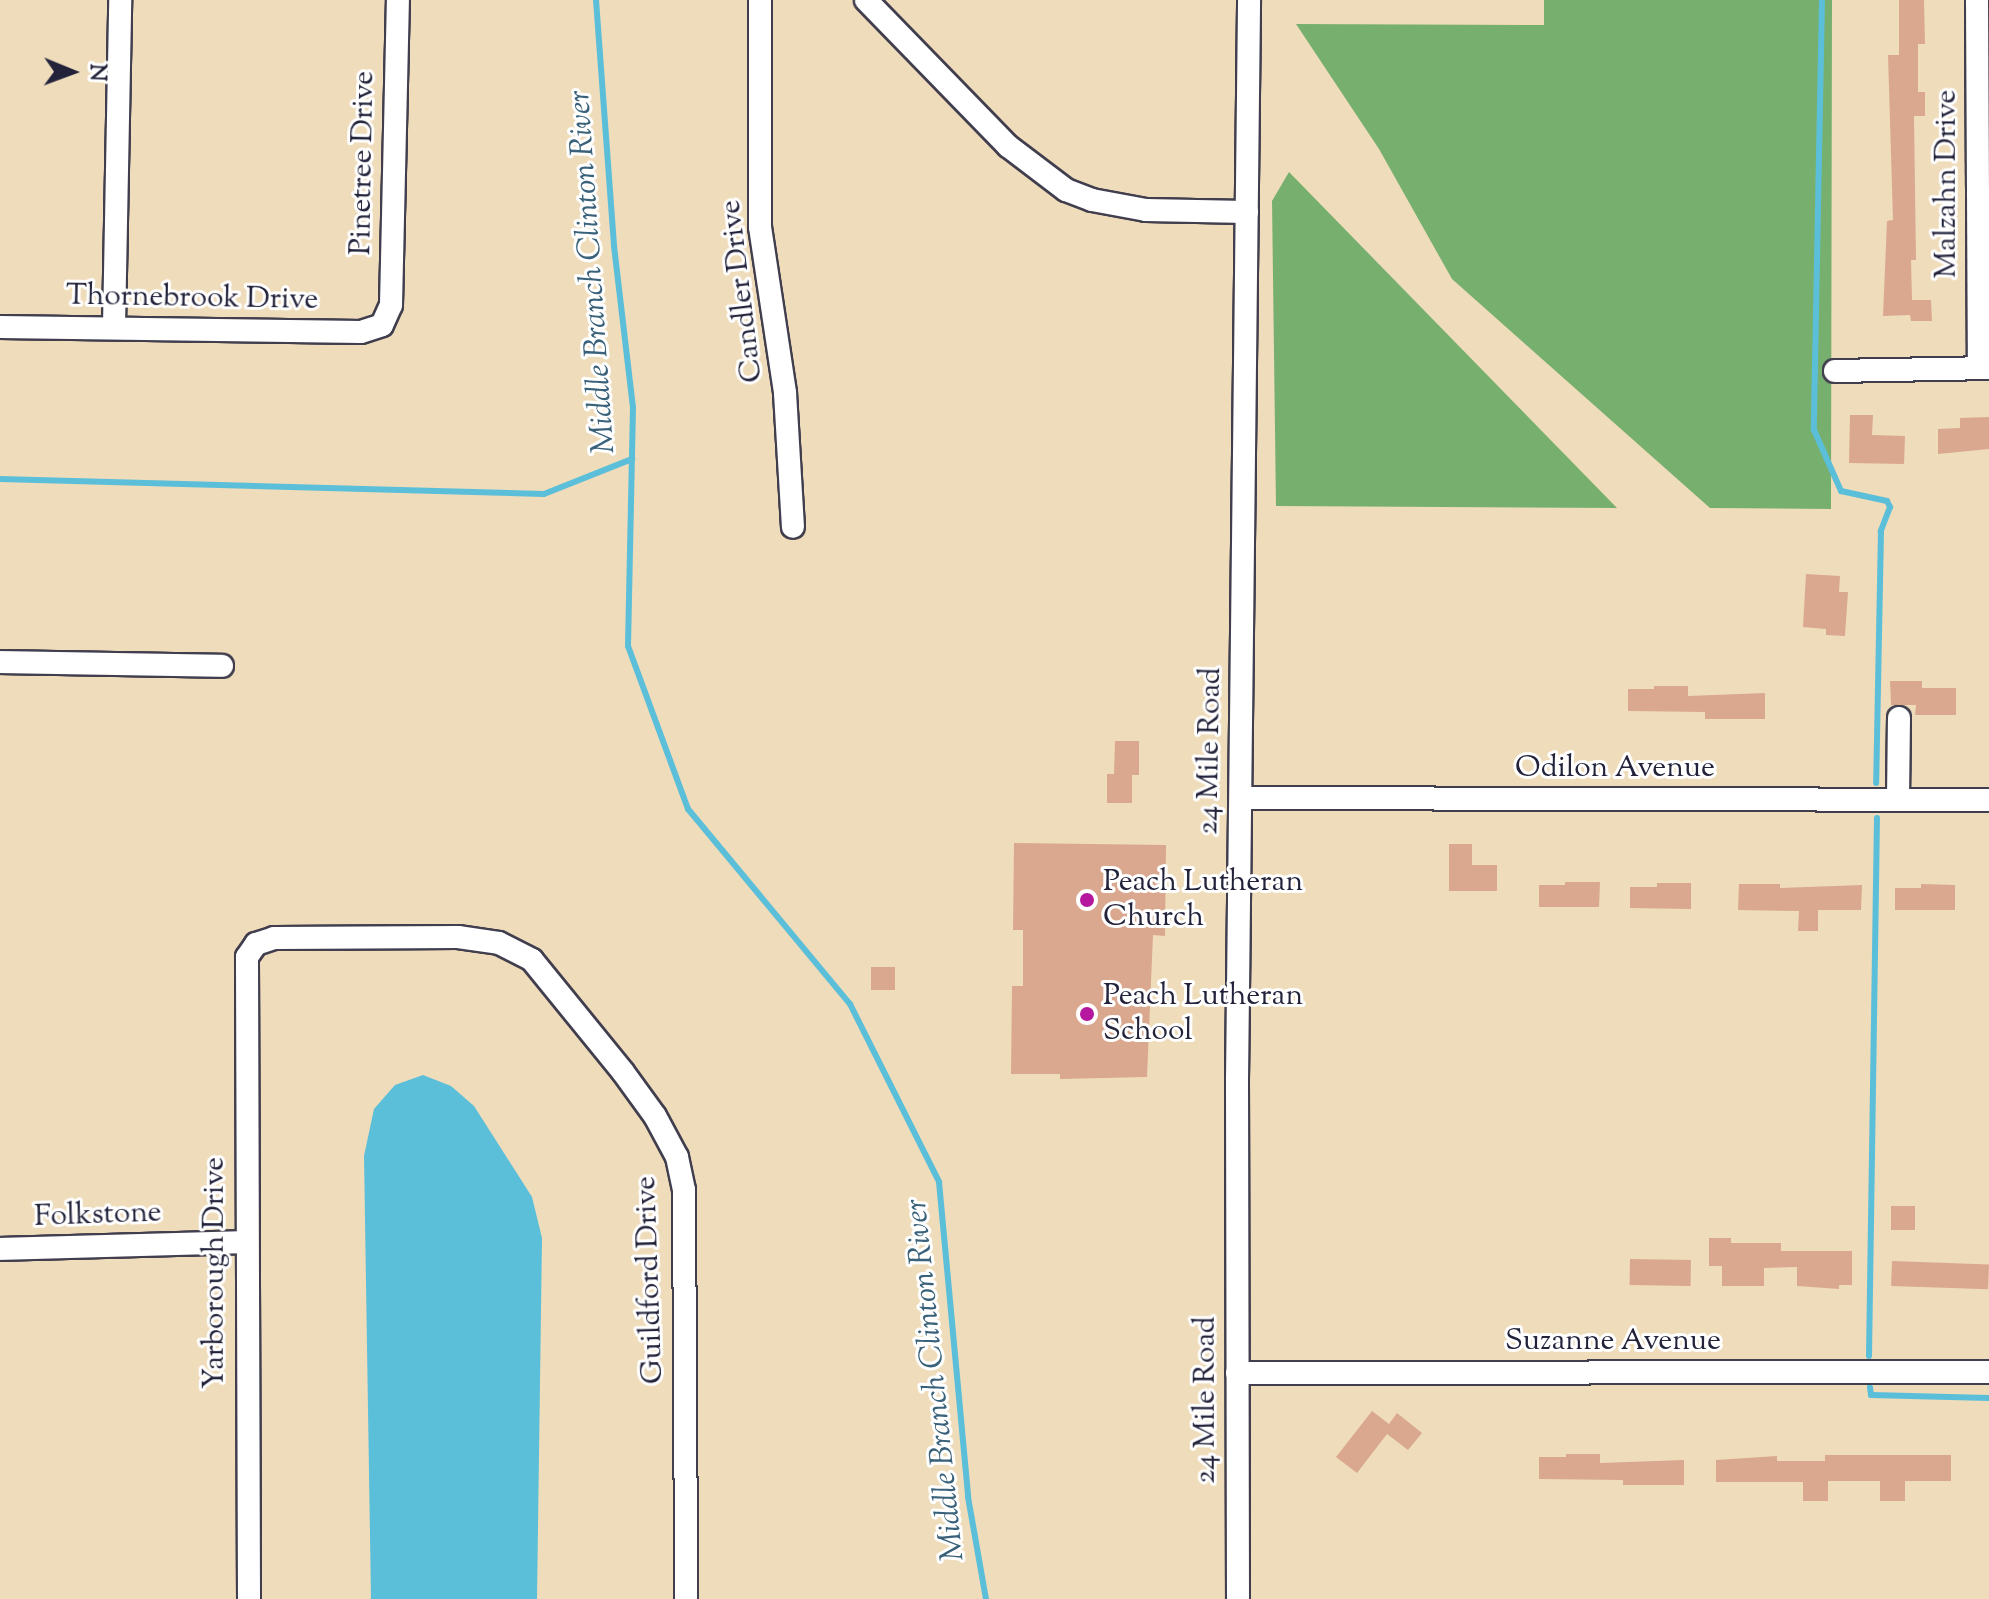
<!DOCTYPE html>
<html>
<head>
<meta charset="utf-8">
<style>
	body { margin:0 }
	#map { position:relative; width:1989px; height:1599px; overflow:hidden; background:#efdcbb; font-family:"Sorts Mill Goudy",serif }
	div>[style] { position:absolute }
	.forest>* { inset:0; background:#77b06e }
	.water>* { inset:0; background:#5bbfd9 }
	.stream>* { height:6px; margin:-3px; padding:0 3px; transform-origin:3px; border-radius:3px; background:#5bbfd9 }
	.building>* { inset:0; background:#daa88e; transform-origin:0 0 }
	.roads { filter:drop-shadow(2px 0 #413e4e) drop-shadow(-2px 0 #413e4e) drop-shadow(0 2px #413e4e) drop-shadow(0 -2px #413e4e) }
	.minor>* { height:22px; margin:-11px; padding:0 11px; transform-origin:11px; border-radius:11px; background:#fff }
	.dots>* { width:22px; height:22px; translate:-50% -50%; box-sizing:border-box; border:4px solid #fff; border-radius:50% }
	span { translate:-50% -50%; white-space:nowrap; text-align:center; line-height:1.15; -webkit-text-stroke:6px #fff; paint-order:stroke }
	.street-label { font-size:30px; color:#22223b }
	.poi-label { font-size:30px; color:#22223b }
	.left { translate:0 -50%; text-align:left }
	.water-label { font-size:32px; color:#39617a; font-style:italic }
	.north { position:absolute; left:32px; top:32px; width:80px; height:80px; -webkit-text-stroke:6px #fff; paint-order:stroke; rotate:91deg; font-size:22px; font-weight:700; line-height:32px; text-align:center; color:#22223b }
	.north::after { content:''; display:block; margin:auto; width:28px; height:36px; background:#22223b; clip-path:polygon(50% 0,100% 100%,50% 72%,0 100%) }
</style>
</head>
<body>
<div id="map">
	<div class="forest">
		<i style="clip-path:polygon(1544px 0,1832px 0,1831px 509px,1710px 508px,1452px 279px,1379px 149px,1296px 24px,1544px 25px)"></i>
		<i style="clip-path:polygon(1289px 172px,1617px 508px,1276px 506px,1272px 201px)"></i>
	</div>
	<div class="water">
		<i style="clip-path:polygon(423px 1075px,451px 1086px,474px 1106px,532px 1197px,542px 1238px,537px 1599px,371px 1599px,364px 1156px,374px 1109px,395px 1085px)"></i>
	</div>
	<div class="stream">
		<i style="left:596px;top:0;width:247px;rotate:85.8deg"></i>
		<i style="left:614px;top:246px;width:162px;rotate:83.3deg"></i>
		<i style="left:633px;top:407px;width:239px;rotate:91.2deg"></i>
		<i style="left:628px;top:646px;width:174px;rotate:69.8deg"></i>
		<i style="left:688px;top:809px;width:254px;rotate:50.3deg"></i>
		<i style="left:850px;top:1004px;width:199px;rotate:63.4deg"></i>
		<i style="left:939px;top:1182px;width:316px;rotate:84.7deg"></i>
		<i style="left:968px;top:1497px;width:104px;rotate:80deg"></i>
		<i style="left:1822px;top:0;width:430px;rotate:91.1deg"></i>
		<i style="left:1814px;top:430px;width:67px;rotate:66.1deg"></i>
		<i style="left:1841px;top:491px;width:47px;rotate:12.3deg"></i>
		<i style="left:1887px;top:501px;width:7px;rotate:63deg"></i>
		<i style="left:1890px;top:507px;width:26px;rotate:111deg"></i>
		<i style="left:1881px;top:531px;width:252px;rotate:91.1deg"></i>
		<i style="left:0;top:479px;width:544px;rotate:1.58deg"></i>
		<i style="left:544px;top:494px;width:95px;rotate:-21.7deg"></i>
		<i style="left:1869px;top:1356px;width:538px;rotate:-89.15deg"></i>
		<i style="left:1870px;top:1387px;width:8px;rotate:83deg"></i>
		<i style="left:1871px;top:1395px;width:118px;rotate:1.5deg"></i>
	</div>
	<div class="building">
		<i style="clip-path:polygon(1899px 0,1924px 0,1925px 44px,1918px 44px,1918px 92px,1925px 92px,1925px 116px,1914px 116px,1916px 260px,1911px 260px,1912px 300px,1931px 300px,1932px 321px,1911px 321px,1910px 315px,1883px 316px,1887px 221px,1893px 220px,1888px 55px,1899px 55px)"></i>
		<i style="clip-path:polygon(1850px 415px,1873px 415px,1872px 435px,1905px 436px,1904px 464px,1849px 463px)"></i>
		<i style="clip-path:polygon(1989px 417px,1989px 449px,1938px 454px,1938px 429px,1960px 428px,1960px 418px)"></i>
		<i style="clip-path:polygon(1806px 574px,1840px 576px,1839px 592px,1848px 592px,1845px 636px,1826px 635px,1826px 629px,1803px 627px)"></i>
		<i style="clip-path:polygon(1890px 681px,1922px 681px,1922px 688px,1956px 688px,1956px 715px,1915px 715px,1916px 705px,1891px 705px)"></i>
		<i style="clip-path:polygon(1654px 686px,1688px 686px,1688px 696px,1765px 693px,1765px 719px,1705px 719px,1705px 712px,1628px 711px,1628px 689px,1654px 689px)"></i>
		<i style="clip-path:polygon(1115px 741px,1139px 741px,1139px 775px,1132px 775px,1132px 803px,1107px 803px,1107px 774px,1114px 774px)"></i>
		<i style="clip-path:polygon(1014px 843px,1166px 845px,1165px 936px,1153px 935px,1147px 1077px,1060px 1079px,1060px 1074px,1011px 1074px,1012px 986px,1023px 986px,1023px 930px,1013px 930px)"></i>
		<i style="clip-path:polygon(1449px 844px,1472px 844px,1472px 865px,1497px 865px,1497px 891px,1449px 891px)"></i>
		<i style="clip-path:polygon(1565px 882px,1600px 882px,1599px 907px,1539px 907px,1539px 885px,1565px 885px)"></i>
		<i style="clip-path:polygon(1657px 883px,1691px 883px,1691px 909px,1630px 908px,1630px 887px,1657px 887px)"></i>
		<i style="clip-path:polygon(1739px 884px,1780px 884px,1780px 888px,1862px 885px,1861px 910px,1818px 910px,1818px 931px,1798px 931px,1799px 911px,1738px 910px)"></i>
		<i style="clip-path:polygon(1921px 884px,1955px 885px,1955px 910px,1895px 910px,1895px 888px,1921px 888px)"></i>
		<i style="left:871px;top:967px;width:24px;height:23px"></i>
		<i style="left:1891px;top:1206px;width:24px;height:24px"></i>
		<i style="clip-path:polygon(1709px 1238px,1731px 1238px,1731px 1243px,1781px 1243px,1781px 1251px,1852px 1251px,1852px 1285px,1839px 1285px,1839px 1289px,1797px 1286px,1797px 1267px,1764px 1268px,1764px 1286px,1722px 1286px,1722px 1266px,1709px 1266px)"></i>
		<i style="left:1630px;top:1259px;width:61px;height:26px;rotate:1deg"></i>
		<i style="left:1892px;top:1261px;width:97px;height:25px;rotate:2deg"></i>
		<i style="clip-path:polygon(1372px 1411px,1389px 1424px,1397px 1413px,1422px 1433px,1408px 1450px,1387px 1434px,1357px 1473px,1336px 1457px)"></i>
		<i style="clip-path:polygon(1566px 1454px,1600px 1454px,1600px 1463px,1684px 1460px,1684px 1485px,1623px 1485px,1623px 1480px,1539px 1479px,1539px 1457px,1566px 1457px)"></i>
		<i style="clip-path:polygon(1825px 1455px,1951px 1455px,1951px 1481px,1905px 1481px,1905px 1501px,1880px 1501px,1880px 1481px,1828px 1481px,1828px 1501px,1803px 1501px,1803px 1482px,1716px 1482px,1716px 1460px,1777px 1456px,1777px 1461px,1825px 1461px)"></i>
	</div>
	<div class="roads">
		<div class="minor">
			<i style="left:760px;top:0;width:227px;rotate:90deg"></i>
			<i style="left:760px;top:227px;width:168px;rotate:81.4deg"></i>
			<i style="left:785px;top:393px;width:134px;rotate:86.6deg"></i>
			<i style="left:866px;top:0;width:204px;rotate:45.8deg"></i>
			<i style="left:1008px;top:146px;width:73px;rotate:37.2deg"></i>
			<i style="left:1066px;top:190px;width:28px;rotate:21deg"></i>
			<i style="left:1092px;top:200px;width:55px;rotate:10.5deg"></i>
			<i style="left:1146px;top:210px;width:101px;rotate:1.1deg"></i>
			<i style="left:1977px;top:0;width:368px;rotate:89.7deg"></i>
			<i style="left:114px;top:326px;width:326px;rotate:-88.9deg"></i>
			<i style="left:0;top:327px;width:361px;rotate:0.8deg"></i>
			<i style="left:361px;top:332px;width:22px;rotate:-18deg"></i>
			<i style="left:382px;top:325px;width:22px;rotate:-66deg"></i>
			<i style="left:391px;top:305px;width:305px;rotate:-88.7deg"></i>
			<i style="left:1835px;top:371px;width:154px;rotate:-1.1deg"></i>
			<i style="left:0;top:662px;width:222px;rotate:1deg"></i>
			<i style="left:1241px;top:798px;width:748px;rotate:0.15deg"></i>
			<i style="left:1898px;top:799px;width:81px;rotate:-89.3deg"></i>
			<i style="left:0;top:1249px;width:246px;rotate:-1.6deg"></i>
			<i style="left:1237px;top:1373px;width:752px;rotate:-0.08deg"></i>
			<i style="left:249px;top:1599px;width:642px;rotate:-90.18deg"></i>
			<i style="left:247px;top:957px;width:16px;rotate:-55deg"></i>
			<i style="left:256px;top:944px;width:19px;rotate:-18deg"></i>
			<i style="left:274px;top:938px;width:184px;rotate:-0.3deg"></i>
			<i style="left:458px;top:937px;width:41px;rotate:8.3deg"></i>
			<i style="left:499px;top:943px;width:37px;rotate:27deg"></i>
			<i style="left:532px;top:960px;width:144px;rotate:50.9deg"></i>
			<i style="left:623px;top:1072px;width:54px;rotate:54deg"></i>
			<i style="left:655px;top:1116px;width:47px;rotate:61.8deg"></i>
			<i style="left:677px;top:1157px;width:34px;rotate:78deg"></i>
			<i style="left:684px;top:1190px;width:409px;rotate:89.7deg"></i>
			<i style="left:1238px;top:1599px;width:519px;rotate:-90.11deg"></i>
			<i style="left:1237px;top:1080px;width:1080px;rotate:-89.36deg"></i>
		</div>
	</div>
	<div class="dots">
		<i style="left:1087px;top:900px;background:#b5179e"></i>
		<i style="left:1087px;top:1014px;background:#b5179e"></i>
	</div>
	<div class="street-label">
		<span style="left:364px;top:163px;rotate:-89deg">Pinetree Drive</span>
		<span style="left:1948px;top:184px;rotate:-90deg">Malzahn Drive</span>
		<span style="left:743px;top:291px;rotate:-97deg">Candler Drive</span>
		<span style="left:192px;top:299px;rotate:1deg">Thornebrook Drive</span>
		<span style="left:1211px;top:751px;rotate:-89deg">24 Mile Road</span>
		<span style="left:1615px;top:769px">Odilon Avenue</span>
		<span style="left:98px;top:1216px;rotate:-2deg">Folkstone</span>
		<span style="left:216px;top:1273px;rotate:-90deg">Yarborough Drive</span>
		<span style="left:651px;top:1280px;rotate:-92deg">Guildford Drive</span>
		<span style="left:1613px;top:1342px">Suzanne Avenue</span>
		<span style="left:1207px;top:1400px;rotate:-90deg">24 Mile Road</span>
	</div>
	<div class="poi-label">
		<span class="left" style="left:1103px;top:900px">Peach Lutheran<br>Church</span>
		<span class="left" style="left:1103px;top:1014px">Peach Lutheran<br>School</span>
	</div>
	<div class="water-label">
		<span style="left:593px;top:272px;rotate:-94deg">Middle Branch Clinton River</span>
		<span style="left:936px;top:1380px;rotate:-96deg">Middle Branch Clinton River</span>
	</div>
	<div class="north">N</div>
</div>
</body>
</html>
